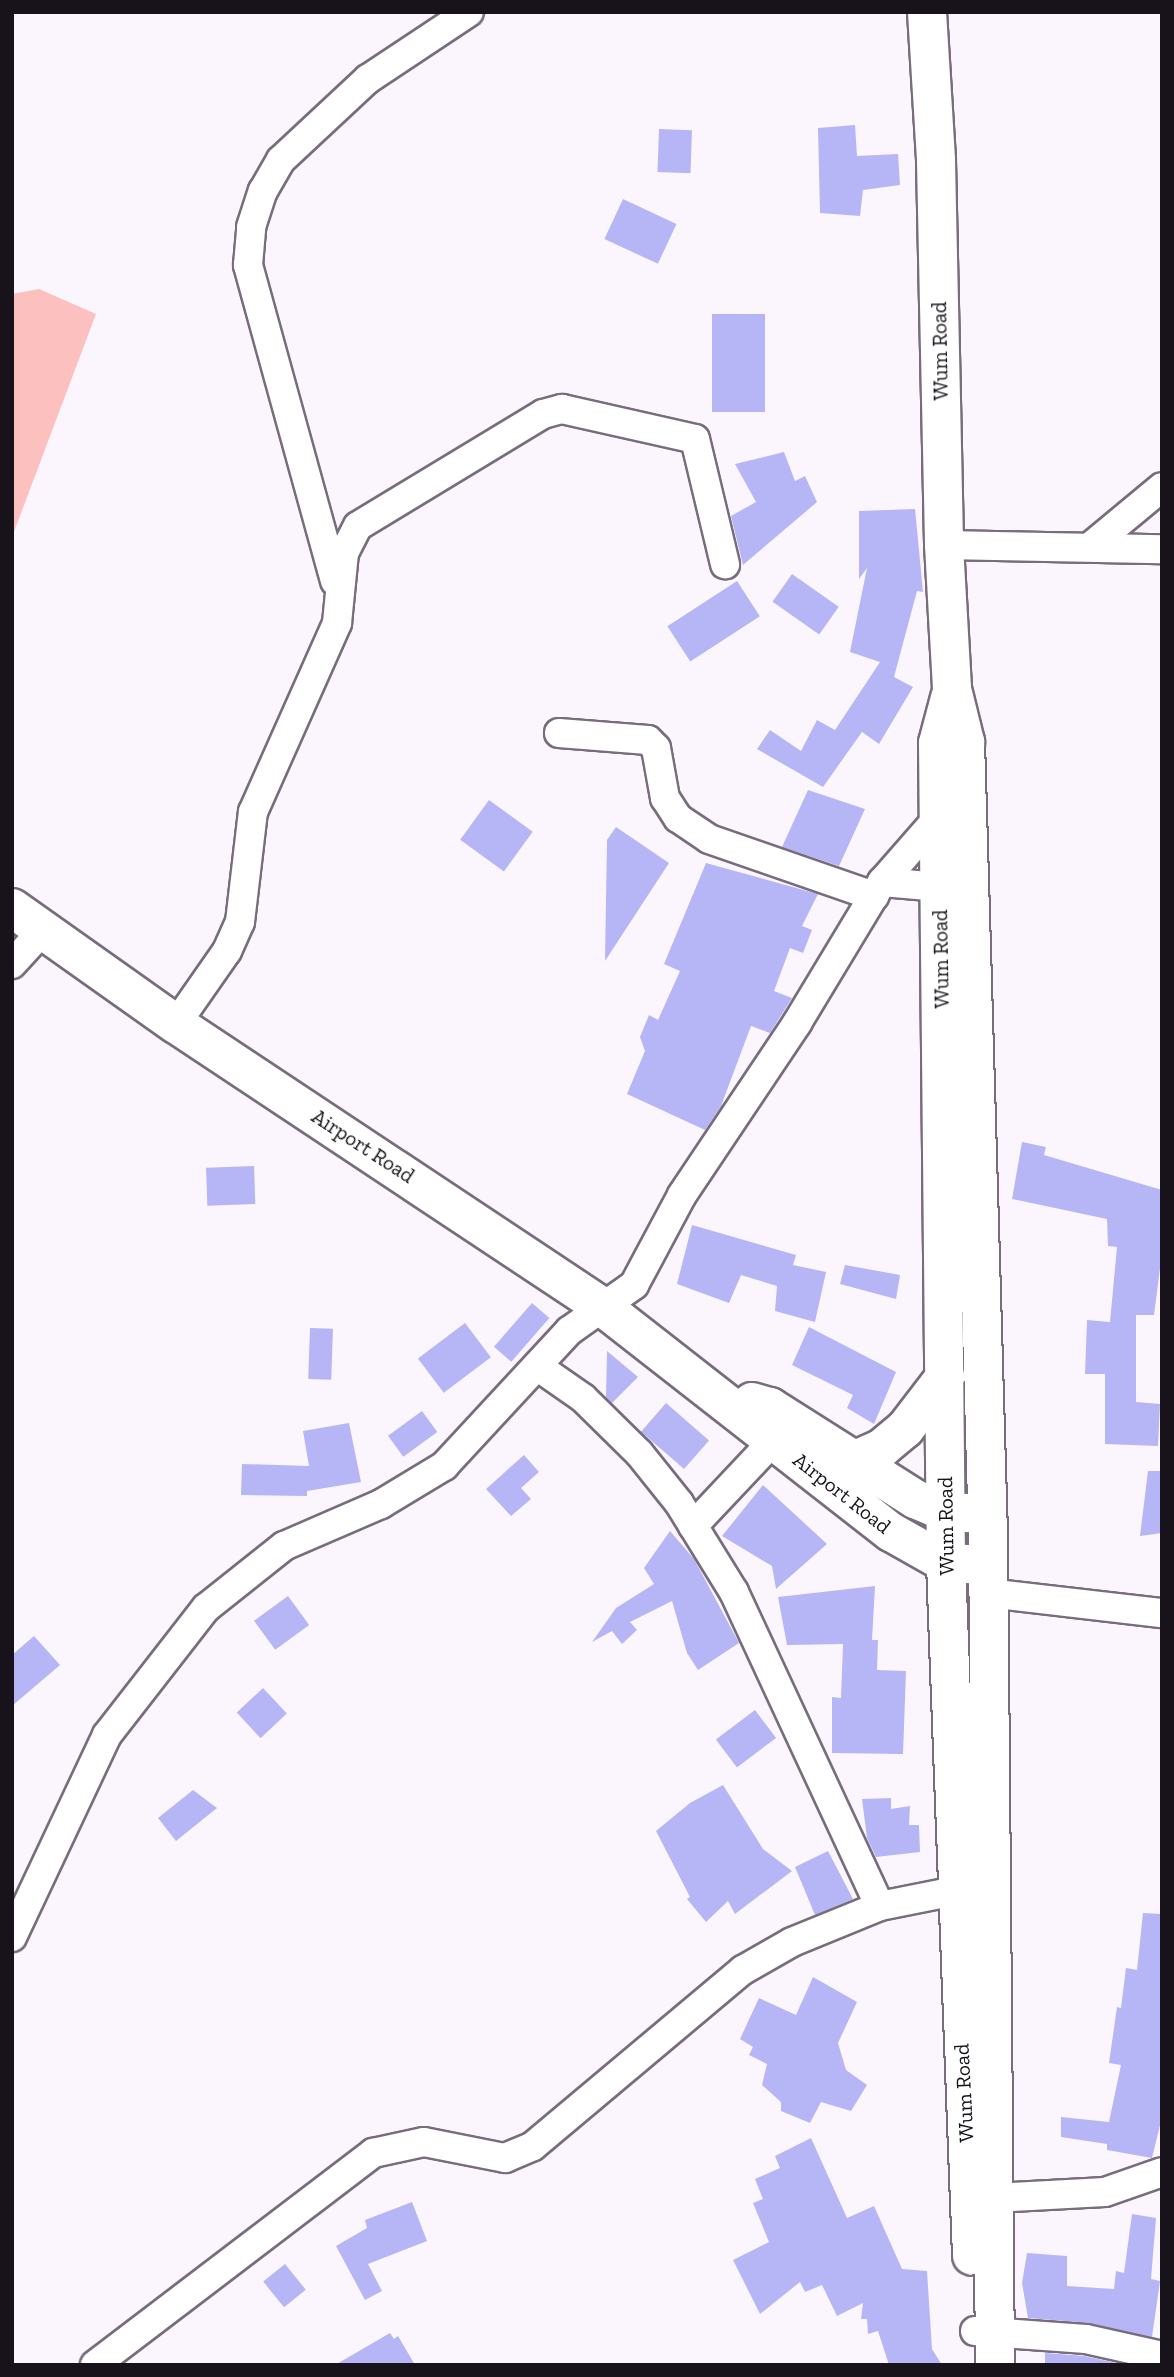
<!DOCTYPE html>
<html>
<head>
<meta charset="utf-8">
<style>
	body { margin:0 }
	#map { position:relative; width:1174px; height:2377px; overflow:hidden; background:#fbf6fd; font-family:"Zilla Slab",serif }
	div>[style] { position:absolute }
	.green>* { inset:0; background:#fcc0be }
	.building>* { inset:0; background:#b6b5f5; transform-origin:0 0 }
	.roads { filter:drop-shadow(2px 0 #786c7d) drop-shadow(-2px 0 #786c7d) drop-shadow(0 2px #786c7d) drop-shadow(0 -2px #786c7d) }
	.street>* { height:28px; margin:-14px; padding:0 14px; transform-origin:14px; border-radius:14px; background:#fff }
	.secondary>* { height:38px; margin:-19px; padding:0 19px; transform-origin:19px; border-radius:19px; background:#fff }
	.highway>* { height:38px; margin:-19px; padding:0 19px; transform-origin:19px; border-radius:19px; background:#fff }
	span { translate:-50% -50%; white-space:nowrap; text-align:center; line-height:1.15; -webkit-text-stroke:7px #fff; paint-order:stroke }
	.street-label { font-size:21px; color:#18131a }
	.frame { position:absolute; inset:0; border:14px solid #18131a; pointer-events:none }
</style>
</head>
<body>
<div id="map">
	<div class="green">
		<i style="clip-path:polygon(39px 289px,96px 314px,12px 537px,12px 294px)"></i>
	</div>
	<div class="building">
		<i style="clip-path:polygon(855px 125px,857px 156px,898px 154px,900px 185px,863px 190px,860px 216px,820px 213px,818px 128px)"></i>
		<i style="left:659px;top:129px;width:33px;height:43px;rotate:2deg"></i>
		<i style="left:623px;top:199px;width:59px;height:44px;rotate:25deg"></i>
		<i style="left:712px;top:314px;width:53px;height:98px"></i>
		<i style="clip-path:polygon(784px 452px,795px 481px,805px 476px,817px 502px,743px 565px,731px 516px,756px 502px,735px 464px)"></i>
		<i style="clip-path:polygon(915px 509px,923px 592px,917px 591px,894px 677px,913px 687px,879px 744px,862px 732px,823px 787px,757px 749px,770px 730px,801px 751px,817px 720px,835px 730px,880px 662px,850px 652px,867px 568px,859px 579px,859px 511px)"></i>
		<i style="left:792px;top:574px;width:57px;height:34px;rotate:35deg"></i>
		<i style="left:737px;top:581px;width:42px;height:83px;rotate:57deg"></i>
		<i style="clip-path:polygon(808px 790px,865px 809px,839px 866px,782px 847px)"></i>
		<i style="left:489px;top:800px;width:54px;height:49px;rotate:36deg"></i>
		<i style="clip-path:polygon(616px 827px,669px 863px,605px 961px,607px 840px)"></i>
		<i style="clip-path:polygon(706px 863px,818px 894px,802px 926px,812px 930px,803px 953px,790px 948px,774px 991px,792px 998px,770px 1033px,751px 1026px,721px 1106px,705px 1130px,627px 1094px,645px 1051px,640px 1037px,649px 1015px,658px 1020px,680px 971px,664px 964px)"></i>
		<i style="clip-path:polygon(1022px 1142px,1046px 1147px,1044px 1155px,1162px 1190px,1162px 1253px,1154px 1315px,1136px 1315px,1136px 1402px,1160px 1404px,1158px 1446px,1105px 1444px,1105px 1374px,1085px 1374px,1087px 1320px,1110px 1322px,1117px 1247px,1108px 1246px,1107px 1219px,1012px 1199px)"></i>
		<i style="left:254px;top:1166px;width:38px;height:48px;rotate:88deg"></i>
		<i style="clip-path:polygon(692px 1225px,796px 1255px,793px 1265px,826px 1272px,815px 1322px,775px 1311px,777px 1286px,741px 1275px,729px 1303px,677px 1284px)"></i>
		<i style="clip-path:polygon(845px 1265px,900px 1275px,896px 1299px,840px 1284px)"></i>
		<i style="left:532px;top:1303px;width:23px;height:58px;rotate:41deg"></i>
		<i style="left:465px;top:1323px;width:43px;height:59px;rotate:53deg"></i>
		<i style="clip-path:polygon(809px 1327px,896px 1372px,874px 1424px,847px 1408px,853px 1395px,792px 1365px)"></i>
		<i style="left:310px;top:1328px;width:23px;height:51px;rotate:2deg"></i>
		<i style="clip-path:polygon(607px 1351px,638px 1377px,612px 1403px,606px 1397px)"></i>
		<i style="left:666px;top:1403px;width:57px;height:38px;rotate:41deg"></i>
		<i style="left:422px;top:1411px;width:26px;height:42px;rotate:54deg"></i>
		<i style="clip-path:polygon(349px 1423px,361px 1482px,307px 1491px,307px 1496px,241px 1495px,242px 1464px,309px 1466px,303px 1431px)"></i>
		<i style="clip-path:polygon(524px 1455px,539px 1472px,521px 1488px,531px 1499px,511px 1516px,486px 1489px)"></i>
		<i style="clip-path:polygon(1148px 1471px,1162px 1471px,1162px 1533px,1140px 1536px)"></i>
		<i style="clip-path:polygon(763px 1485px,827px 1544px,776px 1589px,772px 1566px,722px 1536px)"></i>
		<i style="clip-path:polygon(670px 1531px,694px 1559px,739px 1643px,698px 1670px,687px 1653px,672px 1601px,630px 1622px,637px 1630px,622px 1644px,612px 1631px,592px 1642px,616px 1608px,654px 1584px,644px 1568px)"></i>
		<i style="clip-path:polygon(875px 1586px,872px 1640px,878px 1640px,877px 1670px,906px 1671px,903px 1754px,832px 1753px,832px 1697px,841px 1698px,843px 1644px,787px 1645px,778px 1597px)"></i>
		<i style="left:288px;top:1596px;width:36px;height:42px;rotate:54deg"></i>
		<i style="clip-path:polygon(34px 1636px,60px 1665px,12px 1706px,12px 1655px)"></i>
		<i style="left:263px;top:1688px;width:35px;height:36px;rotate:47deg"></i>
		<i style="left:755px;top:1710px;width:35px;height:49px;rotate:53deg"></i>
		<i style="clip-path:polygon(723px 1785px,763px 1849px,792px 1871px,735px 1914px,728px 1901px,706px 1922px,687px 1899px,690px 1897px,656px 1831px,690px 1803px)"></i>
		<i style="clip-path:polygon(193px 1790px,217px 1808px,176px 1841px,158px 1818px)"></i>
		<i style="clip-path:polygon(891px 1798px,891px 1809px,910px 1806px,909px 1825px,919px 1825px,920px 1852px,876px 1857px,867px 1838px,862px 1799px)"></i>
		<i style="clip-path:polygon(828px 1851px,853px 1899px,815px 1915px,795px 1867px)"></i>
		<i style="clip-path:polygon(1143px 1913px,1162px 1914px,1162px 2117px,1152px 2158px,1107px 2150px,1107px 2144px,1061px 2137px,1061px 2117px,1109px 2122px,1121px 2065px,1109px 2063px,1117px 2007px,1121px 2008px,1126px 1968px,1137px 1970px)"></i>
		<i style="clip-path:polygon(813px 1977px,857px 2002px,838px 2043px,846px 2070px,867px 2085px,851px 2111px,821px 2102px,810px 2123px,781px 2111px,781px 2102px,762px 2085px,767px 2064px,749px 2055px,753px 2047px,740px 2039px,759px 1998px,796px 2015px)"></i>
		<i style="clip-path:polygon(811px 2138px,847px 2218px,874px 2206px,902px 2269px,927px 2271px,932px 2349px,942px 2365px,889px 2365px,878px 2331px,868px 2334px,867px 2319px,861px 2319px,863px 2303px,837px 2316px,822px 2285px,805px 2292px,800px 2282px,760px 2314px,733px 2260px,769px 2242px,753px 2203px,763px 2199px,755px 2179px,780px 2168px,775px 2156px)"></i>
		<i style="clip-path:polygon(412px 2202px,427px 2241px,368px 2264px,382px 2291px,365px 2300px,336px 2246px,367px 2228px,365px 2220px)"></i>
		<i style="clip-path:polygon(1132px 2214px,1156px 2218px,1151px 2279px,1160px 2281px,1152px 2337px,1089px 2323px,1028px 2318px,1022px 2283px,1027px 2253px,1067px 2256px,1067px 2286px,1114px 2289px,1116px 2271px,1124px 2273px)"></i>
		<i style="left:285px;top:2264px;width:33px;height:28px;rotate:51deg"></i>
		<i style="clip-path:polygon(390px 2333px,394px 2339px,398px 2336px,415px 2365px,335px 2365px)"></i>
		<i style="clip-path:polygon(1045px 2353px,1084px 2356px,1125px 2365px,1045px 2365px)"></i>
	</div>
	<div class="roads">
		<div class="street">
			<i style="left:944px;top:545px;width:218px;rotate:1.1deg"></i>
			<i style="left:1091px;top:546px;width:92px;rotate:-39.7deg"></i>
			<i style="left:335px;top:581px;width:328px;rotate:-105.4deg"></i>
			<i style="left:248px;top:265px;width:38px;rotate:-85deg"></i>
			<i style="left:251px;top:227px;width:38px;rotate:-72deg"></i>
			<i style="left:263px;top:191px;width:36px;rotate:-60deg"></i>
			<i style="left:281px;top:160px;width:119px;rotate:-43deg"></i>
			<i style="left:368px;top:79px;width:121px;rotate:-33.6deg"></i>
			<i style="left:559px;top:733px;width:89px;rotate:4.5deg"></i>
			<i style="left:648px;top:740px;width:11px;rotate:45deg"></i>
			<i style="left:656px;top:748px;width:51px;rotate:79.8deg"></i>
			<i style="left:665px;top:798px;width:24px;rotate:57deg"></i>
			<i style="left:678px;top:818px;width:37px;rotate:34deg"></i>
			<i style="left:709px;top:839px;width:175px;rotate:19.1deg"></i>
			<i style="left:882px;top:882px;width:58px;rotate:4.9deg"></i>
			<i style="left:12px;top:964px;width:46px;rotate:-47.6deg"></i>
			<i style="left:176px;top:1024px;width:89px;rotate:-55.1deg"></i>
			<i style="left:227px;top:951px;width:32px;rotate:-66deg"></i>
			<i style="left:240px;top:922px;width:111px;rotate:-83.3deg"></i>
			<i style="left:253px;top:812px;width:207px;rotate:-66deg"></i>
			<i style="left:337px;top:623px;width:70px;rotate:-84.3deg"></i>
			<i style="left:344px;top:553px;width:30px;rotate:-63deg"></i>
			<i style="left:358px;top:526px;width:216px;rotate:-31.2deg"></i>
			<i style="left:543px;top:414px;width:20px;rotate:-15deg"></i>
			<i style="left:562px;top:409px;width:136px;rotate:12.7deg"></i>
			<i style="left:695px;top:439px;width:129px;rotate:76.5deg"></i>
			<i style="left:537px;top:1366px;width:56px;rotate:34.8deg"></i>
			<i style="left:583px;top:1398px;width:78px;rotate:44.5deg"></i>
			<i style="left:639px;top:1453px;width:64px;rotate:51.3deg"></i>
			<i style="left:679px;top:1503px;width:105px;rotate:58.3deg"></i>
			<i style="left:734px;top:1592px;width:346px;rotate:65.1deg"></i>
			<i style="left:693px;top:1526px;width:118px;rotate:-46.7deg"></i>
			<i style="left:988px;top:1593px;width:175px;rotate:6.6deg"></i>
			<i style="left:12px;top:1937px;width:223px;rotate:-64.8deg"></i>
			<i style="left:107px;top:1735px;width:161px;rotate:-52.1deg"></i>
			<i style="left:206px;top:1608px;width:100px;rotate:-38.5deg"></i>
			<i style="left:284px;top:1546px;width:106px;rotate:-23.4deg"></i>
			<i style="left:381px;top:1504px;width:74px;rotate:-31.1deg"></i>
			<i style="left:444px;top:1466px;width:184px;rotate:-47.2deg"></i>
			<i style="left:569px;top:1331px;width:80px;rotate:-35.3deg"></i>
			<i style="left:634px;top:1285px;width:102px;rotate:-61.9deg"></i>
			<i style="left:682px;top:1195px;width:207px;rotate:-56.2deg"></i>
			<i style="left:797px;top:1023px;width:165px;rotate:-58.9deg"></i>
			<i style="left:882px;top:882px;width:86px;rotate:-48.8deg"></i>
			<i style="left:975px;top:2199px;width:130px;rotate:-3.1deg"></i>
			<i style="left:1105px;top:2192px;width:60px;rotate:-19.3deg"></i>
			<i style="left:975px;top:2331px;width:111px;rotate:4.1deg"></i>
			<i style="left:1086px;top:2339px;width:78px;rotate:12.6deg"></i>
			<i style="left:95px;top:2365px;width:350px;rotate:-37.3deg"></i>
			<i style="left:373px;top:2153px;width:52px;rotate:-12.2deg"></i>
			<i style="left:424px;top:2142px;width:83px;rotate:11.2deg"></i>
			<i style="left:505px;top:2158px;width:30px;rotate:-23deg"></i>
			<i style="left:533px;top:2146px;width:274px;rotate:-40deg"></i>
			<i style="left:743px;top:1970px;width:56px;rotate:-29.7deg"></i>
			<i style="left:792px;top:1942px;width:95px;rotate:-22.2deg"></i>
			<i style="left:880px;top:1906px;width:97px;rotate:-11.3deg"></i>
		</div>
		<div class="secondary">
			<i style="left:12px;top:908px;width:201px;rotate:35.3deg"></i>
			<i style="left:176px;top:1024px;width:514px;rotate:33.57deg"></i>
			<i style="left:604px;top:1308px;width:364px;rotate:38deg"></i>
			<i style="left:891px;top:1532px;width:63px;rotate:29.4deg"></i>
			<i style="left:946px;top:1563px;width:42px;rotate:2.7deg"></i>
			<i style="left:752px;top:1402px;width:19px;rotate:16deg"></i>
			<i style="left:770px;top:1407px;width:172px;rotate:32.4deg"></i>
			<i style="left:915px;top:1499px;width:34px;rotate:23deg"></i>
			<i style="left:946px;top:1512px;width:41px;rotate:2.8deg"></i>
		</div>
		<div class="highway">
			<i style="left:927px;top:12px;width:149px;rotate:86.5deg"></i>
			<i style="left:936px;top:161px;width:384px;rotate:88.8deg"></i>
			<i style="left:944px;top:545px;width:144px;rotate:86.8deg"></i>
			<i style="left:952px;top:689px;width:55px;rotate:76.2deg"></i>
			<i style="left:965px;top:742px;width:792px;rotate:88.34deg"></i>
			<i style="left:988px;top:1534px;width:831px;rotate:89.52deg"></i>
			<i style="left:950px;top:698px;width:47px;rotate:104.9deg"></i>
			<i style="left:938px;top:743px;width:820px;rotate:89.44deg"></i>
			<i style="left:946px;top:1563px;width:693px;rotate:87.85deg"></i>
			<i style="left:853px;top:1461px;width:32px;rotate:-24deg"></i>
			<i style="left:882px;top:1448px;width:30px;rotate:-40deg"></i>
			<i style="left:905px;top:1429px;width:66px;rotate:-52.4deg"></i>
		</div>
	</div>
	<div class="street-label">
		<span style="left:940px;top:351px;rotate:-91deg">Wum Road</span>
		<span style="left:941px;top:959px;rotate:-91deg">Wum Road</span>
		<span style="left:363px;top:1146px;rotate:33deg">Airport Road</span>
		<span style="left:842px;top:1493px;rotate:38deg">Airport Road</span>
		<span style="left:946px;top:1526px;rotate:-91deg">Wum Road</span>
		<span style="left:964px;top:2093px;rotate:-93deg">Wum Road</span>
	</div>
	<div class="frame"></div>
</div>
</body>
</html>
